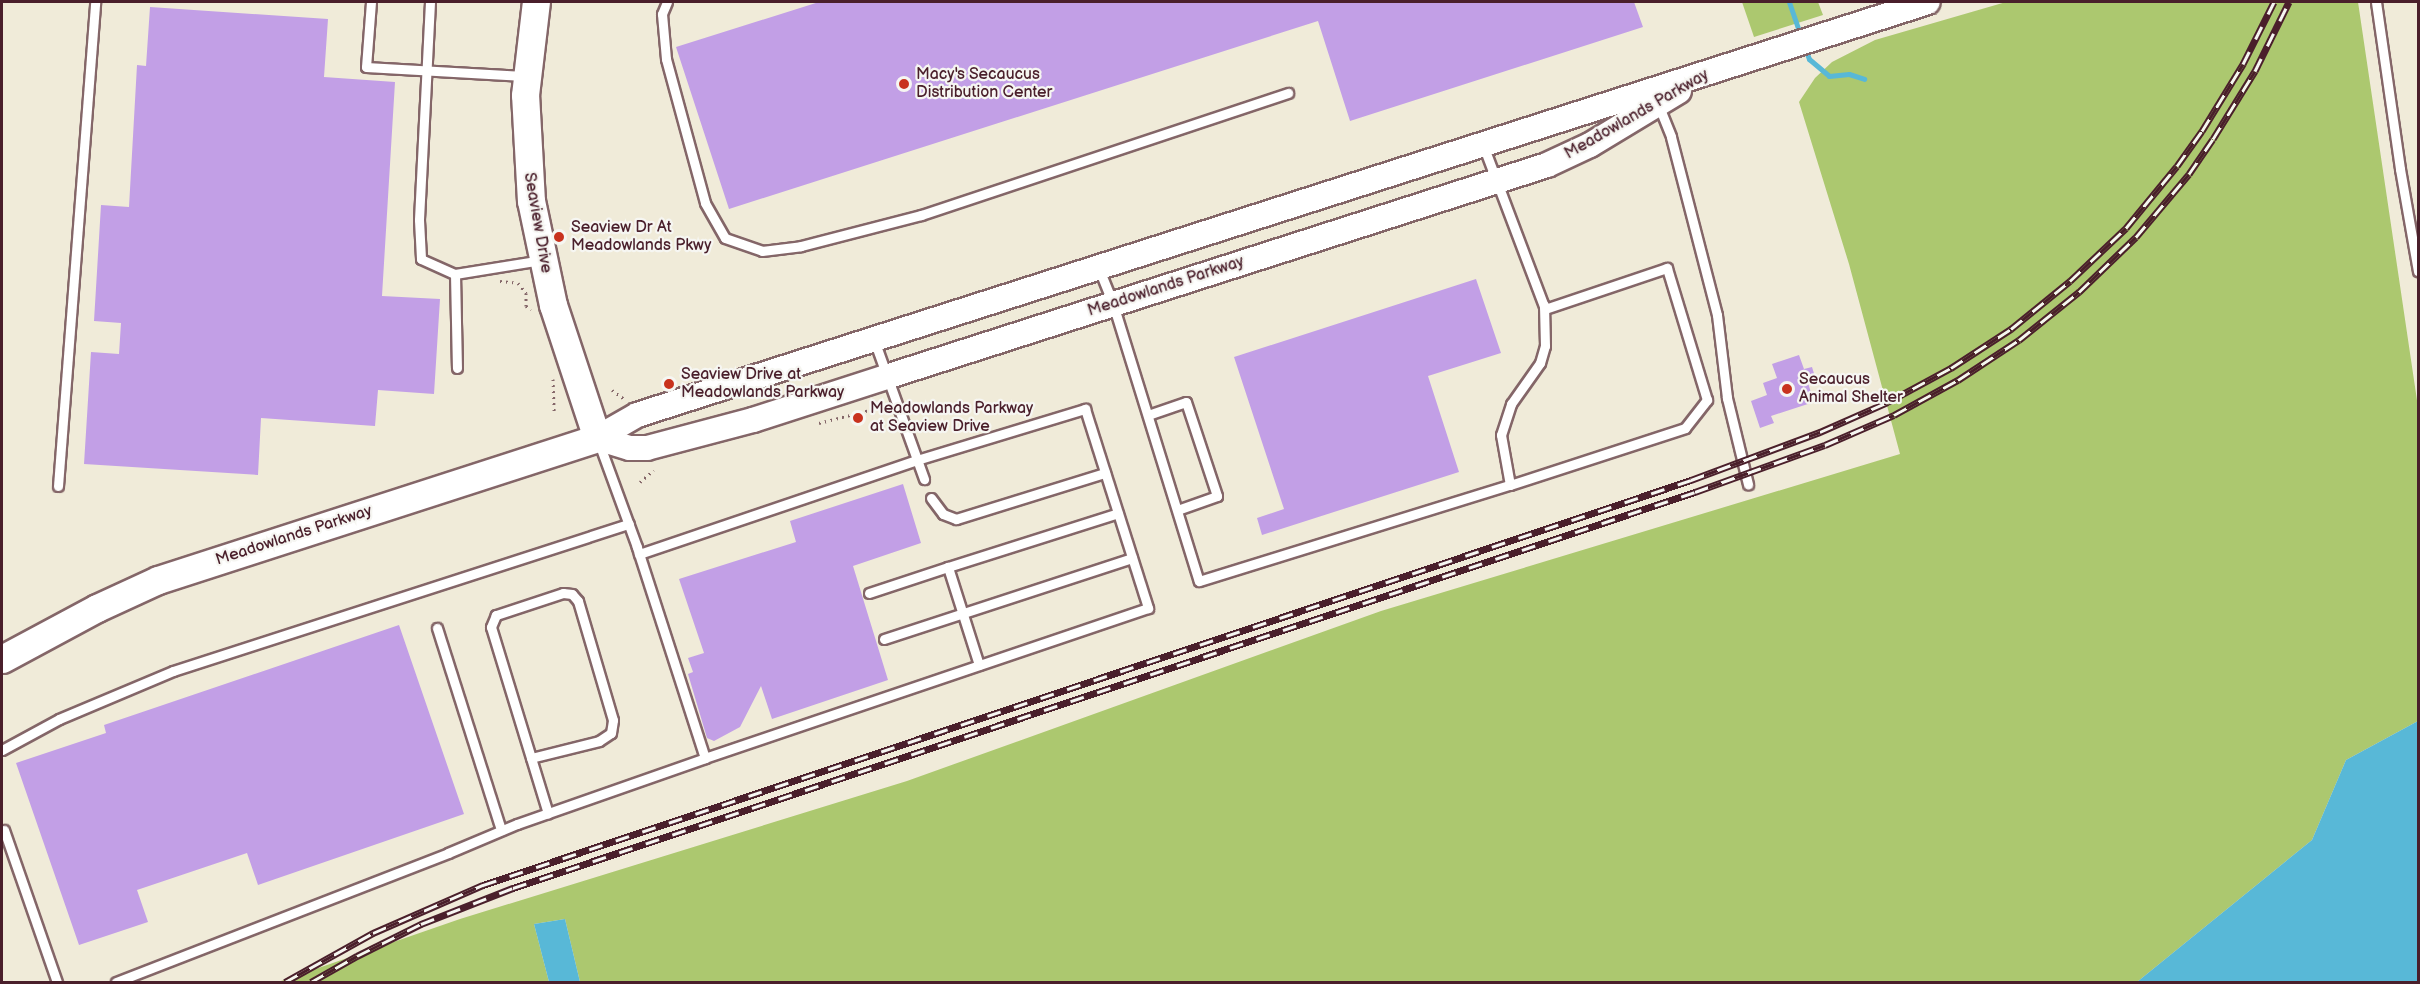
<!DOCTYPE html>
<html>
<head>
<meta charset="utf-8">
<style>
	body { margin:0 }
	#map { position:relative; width:2420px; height:984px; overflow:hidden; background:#f0ebd9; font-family:"Balsamiq Sans",sans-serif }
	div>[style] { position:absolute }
	.green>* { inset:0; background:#acc86f }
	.water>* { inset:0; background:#58b8d7 }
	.stream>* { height:5px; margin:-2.5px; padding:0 2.5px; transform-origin:2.5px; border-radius:2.5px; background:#58b8d7 }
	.building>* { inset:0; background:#c29fe6 }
	.path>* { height:3px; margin-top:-1.5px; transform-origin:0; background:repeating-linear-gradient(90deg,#846668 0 1.5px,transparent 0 6px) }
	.roads { filter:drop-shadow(2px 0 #846668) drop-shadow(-2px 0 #846668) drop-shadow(0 2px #846668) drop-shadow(0 -2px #846668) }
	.service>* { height:9px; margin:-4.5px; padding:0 4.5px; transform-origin:4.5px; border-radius:4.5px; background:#fff }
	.tertiary>* { height:24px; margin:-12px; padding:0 12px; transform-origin:12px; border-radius:12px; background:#fff }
	.secondary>* { height:27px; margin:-13.5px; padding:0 13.5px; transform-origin:13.5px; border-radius:13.5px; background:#fff }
	.rail>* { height:7px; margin-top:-3.5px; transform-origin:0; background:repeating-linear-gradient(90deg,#f6f6f2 0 14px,#4a1f2b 0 28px); box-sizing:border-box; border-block:2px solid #4a1f2b }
	.dots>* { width:16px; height:16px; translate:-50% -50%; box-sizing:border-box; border:3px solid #f6f6f2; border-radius:50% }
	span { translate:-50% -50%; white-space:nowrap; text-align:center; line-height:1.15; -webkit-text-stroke:4.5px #f6f6f2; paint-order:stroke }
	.poi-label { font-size:16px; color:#4a1f2b }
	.left { translate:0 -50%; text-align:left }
	.street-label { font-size:16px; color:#4a1f2b }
	.frame { position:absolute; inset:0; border:3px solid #4a1f2b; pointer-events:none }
</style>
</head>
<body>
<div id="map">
	<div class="green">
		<i style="clip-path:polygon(1742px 2px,1818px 2px,1823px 15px,1754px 37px)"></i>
		<i style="clip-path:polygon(2006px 2px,2358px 2px,2418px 407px,2418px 721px,2346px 760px,2312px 840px,2137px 982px,580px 982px,565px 919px,534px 924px,549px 982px,278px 982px,460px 919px,907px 781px,1381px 611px,1900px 454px,1849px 264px,1799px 102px,1815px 78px,1832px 62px,1875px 40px)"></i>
	</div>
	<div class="water">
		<i style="clip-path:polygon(2418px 721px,2418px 982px,2137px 982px,2312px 840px,2346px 760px)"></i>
		<i style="clip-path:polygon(565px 919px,580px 982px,549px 982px,534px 924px)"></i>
	</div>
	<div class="stream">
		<i style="left:1789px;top:2px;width:37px;rotate:71deg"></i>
		<i style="left:1805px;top:48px;width:12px;rotate:70deg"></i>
		<i style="left:1809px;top:59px;width:26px;rotate:40deg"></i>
		<i style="left:1829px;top:76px;width:20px;rotate:-6deg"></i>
		<i style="left:1849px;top:74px;width:16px;rotate:18deg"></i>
	</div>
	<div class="building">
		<i style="clip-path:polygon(819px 2px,1634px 2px,1643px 27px,1350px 121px,1318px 21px,729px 209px,676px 47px)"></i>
		<i style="clip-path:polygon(150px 7px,328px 19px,324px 77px,395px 82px,382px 296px,440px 299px,434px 394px,378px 390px,375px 426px,261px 418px,258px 475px,84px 464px,91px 352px,119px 354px,121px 323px,94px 321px,101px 205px,129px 207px,137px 65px,146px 66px)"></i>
		<i style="clip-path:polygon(1476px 279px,1501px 353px,1428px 376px,1459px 472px,1262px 535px,1257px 518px,1284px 509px,1234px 357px)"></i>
		<i style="clip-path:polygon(1799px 355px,1804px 369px,1812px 367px,1816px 380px,1808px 383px,1814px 402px,1771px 416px,1774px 423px,1760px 428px,1751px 401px,1767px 395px,1763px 383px,1777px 378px,1772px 364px)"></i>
		<i style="clip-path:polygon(903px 484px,921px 543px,853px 566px,888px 680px,772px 719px,761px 686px,740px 727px,714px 741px,707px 738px,688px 674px,693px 672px,688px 658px,704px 653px,679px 579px,796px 542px,790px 521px)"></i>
		<i style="clip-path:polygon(399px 625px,464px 814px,258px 885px,247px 853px,137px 890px,148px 922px,79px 945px,16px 763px,106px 733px,104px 725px)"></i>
	</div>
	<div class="path">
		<i style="left:500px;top:281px;width:18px;rotate:6deg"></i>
		<i style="left:518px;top:283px;width:13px;rotate:51deg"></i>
		<i style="left:526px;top:293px;width:13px;rotate:90deg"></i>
		<i style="left:526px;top:306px;width:6px;rotate:39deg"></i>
		<i style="left:553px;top:379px;width:34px;rotate:88deg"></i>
		<i style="left:612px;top:390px;width:14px;rotate:36deg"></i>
		<i style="left:819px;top:423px;width:68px;rotate:-14.4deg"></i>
		<i style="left:640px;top:482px;width:18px;rotate:-41deg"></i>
	</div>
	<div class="roads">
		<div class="service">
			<i style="left:371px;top:2px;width:65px;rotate:94.4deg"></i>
			<i style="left:366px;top:67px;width:158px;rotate:3.3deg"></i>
			<i style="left:430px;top:2px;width:218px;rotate:92.9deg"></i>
			<i style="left:419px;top:220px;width:39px;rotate:87deg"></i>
			<i style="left:421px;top:259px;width:37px;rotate:24deg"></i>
			<i style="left:455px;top:274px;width:87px;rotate:-9.2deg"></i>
			<i style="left:667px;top:2px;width:13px;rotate:113deg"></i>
			<i style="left:662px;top:14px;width:45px;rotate:84.9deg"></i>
			<i style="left:666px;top:59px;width:149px;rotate:74.8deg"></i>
			<i style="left:705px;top:203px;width:40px;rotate:60.3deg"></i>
			<i style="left:725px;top:238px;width:39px;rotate:19deg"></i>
			<i style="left:762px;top:251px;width:39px;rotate:-7deg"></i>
			<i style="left:801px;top:246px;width:124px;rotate:-14.5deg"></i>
			<i style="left:921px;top:215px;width:387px;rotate:-18.4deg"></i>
			<i style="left:2376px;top:2px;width:169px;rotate:81.8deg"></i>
			<i style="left:2400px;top:169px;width:104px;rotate:80deg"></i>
			<i style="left:1658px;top:104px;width:35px;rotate:68deg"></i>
			<i style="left:1671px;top:137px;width:184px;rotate:75.5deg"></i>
			<i style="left:1717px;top:315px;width:84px;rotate:83.1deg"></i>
			<i style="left:1727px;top:398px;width:89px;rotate:76.3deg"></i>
			<i style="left:1099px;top:269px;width:38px;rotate:68deg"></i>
			<i style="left:1113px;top:304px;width:290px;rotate:72.8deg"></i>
			<i style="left:1199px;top:581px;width:325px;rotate:-17.2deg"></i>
			<i style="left:1510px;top:485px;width:184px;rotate:-18deg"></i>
			<i style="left:1685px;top:428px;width:36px;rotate:-52deg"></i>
			<i style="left:1707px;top:400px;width:138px;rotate:-106.9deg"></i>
			<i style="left:1667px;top:268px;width:129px;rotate:161.4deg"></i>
			<i style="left:1545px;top:309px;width:175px;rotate:-110.7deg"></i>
			<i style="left:455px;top:274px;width:94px;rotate:88.8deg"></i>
			<i style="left:874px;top:340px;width:148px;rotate:70.2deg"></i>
			<i style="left:1148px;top:415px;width:40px;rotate:-18.9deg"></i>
			<i style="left:1186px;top:402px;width:99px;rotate:71.7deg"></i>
			<i style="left:1217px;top:496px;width:42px;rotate:160.7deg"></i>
			<i style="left:1510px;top:485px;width:51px;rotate:-100.2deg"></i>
			<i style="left:1501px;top:435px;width:33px;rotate:-72deg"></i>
			<i style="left:1511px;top:404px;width:50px;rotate:-54.7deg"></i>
			<i style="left:1540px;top:363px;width:18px;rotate:-74deg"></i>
			<i style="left:1545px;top:346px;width:41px;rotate:-91.4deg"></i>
			<i style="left:58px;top:486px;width:485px;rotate:-85.6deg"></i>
			<i style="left:931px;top:498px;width:20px;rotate:53deg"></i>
			<i style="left:943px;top:514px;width:14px;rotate:21deg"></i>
			<i style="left:956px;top:519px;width:156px;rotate:-17.2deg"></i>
			<i style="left:639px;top:554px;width:293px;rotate:-18.7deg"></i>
			<i style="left:917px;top:460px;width:176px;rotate:-16.9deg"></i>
			<i style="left:1085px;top:409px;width:209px;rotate:72.4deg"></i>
			<i style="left:1148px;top:608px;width:468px;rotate:161.3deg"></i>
			<i style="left:869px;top:593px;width:83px;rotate:-18.2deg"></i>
			<i style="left:437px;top:628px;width:212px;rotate:72.4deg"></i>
			<i style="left:884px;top:639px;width:261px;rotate:-18.1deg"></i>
			<i style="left:979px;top:665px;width:103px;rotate:-107.6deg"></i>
			<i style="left:948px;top:567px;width:178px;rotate:-17.6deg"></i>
			<i style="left:2px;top:750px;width:65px;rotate:-28.5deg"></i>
			<i style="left:59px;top:719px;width:124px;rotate:-22.8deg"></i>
			<i style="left:173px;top:671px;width:479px;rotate:-17.9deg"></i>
			<i style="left:531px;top:758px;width:70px;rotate:-14deg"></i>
			<i style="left:599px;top:741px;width:14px;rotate:-34deg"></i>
			<i style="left:611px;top:733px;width:13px;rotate:-81deg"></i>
			<i style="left:613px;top:720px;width:124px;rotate:-106.4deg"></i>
			<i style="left:578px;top:601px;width:9px;rotate:-131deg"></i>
			<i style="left:572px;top:594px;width:9px;rotate:-174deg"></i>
			<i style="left:563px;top:593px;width:71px;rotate:161.8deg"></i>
			<i style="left:496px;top:615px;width:13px;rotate:113deg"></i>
			<i style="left:491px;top:627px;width:195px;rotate:73deg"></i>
			<i style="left:4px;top:830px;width:161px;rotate:70.8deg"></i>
			<i style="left:116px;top:982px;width:356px;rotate:-21.2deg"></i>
			<i style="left:448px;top:853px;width:75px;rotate:-22.8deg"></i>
			<i style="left:517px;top:824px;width:199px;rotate:-19.3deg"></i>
			<i style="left:705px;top:758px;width:222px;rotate:-107.9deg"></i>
			<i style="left:637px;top:547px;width:111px;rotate:-110.1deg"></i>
		</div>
		<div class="tertiary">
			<i style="left:597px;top:438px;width:46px;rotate:-29.9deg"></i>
			<i style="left:637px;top:415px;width:1355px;rotate:-17.74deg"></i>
			<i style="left:597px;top:438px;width:34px;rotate:17deg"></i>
			<i style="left:630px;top:448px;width:17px"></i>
			<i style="left:647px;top:448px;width:110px;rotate:-14.8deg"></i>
			<i style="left:753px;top:420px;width:140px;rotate:-17.9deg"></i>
			<i style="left:886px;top:377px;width:694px;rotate:-17.78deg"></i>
			<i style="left:1547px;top:165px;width:47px;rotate:-24.9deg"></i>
			<i style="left:1590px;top:145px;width:104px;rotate:-31.2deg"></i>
		</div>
		<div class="secondary">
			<i style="left:2px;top:659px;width:108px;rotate:-28.2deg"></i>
			<i style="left:97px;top:608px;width:67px;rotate:-24.7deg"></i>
			<i style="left:158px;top:580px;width:461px;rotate:-17.9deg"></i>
			<i style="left:597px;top:438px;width:140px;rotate:-108.3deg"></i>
			<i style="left:553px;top:305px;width:106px;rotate:-101.9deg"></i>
			<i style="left:531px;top:201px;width:106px;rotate:-93.2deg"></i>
			<i style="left:525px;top:95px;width:94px;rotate:-83.3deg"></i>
		</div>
	</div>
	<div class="rail">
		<i style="left:285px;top:982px;width:101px;rotate:-29.1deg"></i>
		<i style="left:373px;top:933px;width:120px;rotate:-23.6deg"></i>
		<i style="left:483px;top:885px;width:1274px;rotate:-18.53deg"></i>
		<i style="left:1691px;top:480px;width:138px;rotate:-20.4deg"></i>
		<i style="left:1820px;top:432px;width:74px;rotate:-23.8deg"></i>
		<i style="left:1888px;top:402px;width:72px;rotate:-28.4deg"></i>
		<i style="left:1951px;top:368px;width:72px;rotate:-33deg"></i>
		<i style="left:2011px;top:329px;width:76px;rotate:-39.1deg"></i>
		<i style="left:2070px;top:281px;width:77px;rotate:-43.4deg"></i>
		<i style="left:2126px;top:228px;width:80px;rotate:-50.6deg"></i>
		<i style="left:2177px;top:166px;width:43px;rotate:-54.5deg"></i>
		<i style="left:2202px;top:131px;width:79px;rotate:-58.5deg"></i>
		<i style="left:2243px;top:64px;width:69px;rotate:-63.4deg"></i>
		<i style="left:311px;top:982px;width:53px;rotate:-29.5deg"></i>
		<i style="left:357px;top:956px;width:72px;rotate:-26.6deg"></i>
		<i style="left:421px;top:924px;width:99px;rotate:-21.4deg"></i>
		<i style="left:513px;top:888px;width:1247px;rotate:-18.52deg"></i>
		<i style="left:1695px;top:492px;width:138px;rotate:-19.9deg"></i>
		<i style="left:1825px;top:445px;width:75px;rotate:-23.5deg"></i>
		<i style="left:1894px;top:415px;width:73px;rotate:-28.7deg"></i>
		<i style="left:1958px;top:380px;width:73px;rotate:-33.3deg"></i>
		<i style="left:2019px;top:340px;width:77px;rotate:-38.7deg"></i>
		<i style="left:2079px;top:292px;width:79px;rotate:-44deg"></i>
		<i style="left:2136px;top:237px;width:82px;rotate:-49.9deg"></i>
		<i style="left:2189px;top:174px;width:42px;rotate:-55.6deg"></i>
		<i style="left:2213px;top:139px;width:80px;rotate:-58.3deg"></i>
		<i style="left:2255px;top:71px;width:77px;rotate:-63.8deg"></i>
	</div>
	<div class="dots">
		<i style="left:904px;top:84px;background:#c8321e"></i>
		<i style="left:559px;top:237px;background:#c8321e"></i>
		<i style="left:669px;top:384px;background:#c8321e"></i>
		<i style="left:1787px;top:389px;background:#c8321e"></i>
		<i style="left:858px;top:418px;background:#c8321e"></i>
	</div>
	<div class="poi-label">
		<span class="left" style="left:916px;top:84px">Macy's Secaucus<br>Distribution Center</span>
		<span class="left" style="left:571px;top:237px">Seaview Dr At<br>Meadowlands Pkwy</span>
		<span class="left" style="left:681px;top:384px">Seaview Drive at<br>Meadowlands Parkway</span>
		<span class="left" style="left:1799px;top:389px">Secaucus<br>Animal Shelter</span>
		<span class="left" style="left:870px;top:418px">Meadowlands Parkway<br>at Seaview Drive</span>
	</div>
	<div class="street-label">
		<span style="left:1637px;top:115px;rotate:-30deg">Meadowlands Parkway</span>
		<span style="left:537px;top:223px;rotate:80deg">Seaview Drive</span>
		<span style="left:1166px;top:287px;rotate:-18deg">Meadowlands Parkway</span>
		<span style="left:294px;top:536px;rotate:-18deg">Meadowlands Parkway</span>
	</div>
	<div class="frame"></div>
</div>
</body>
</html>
